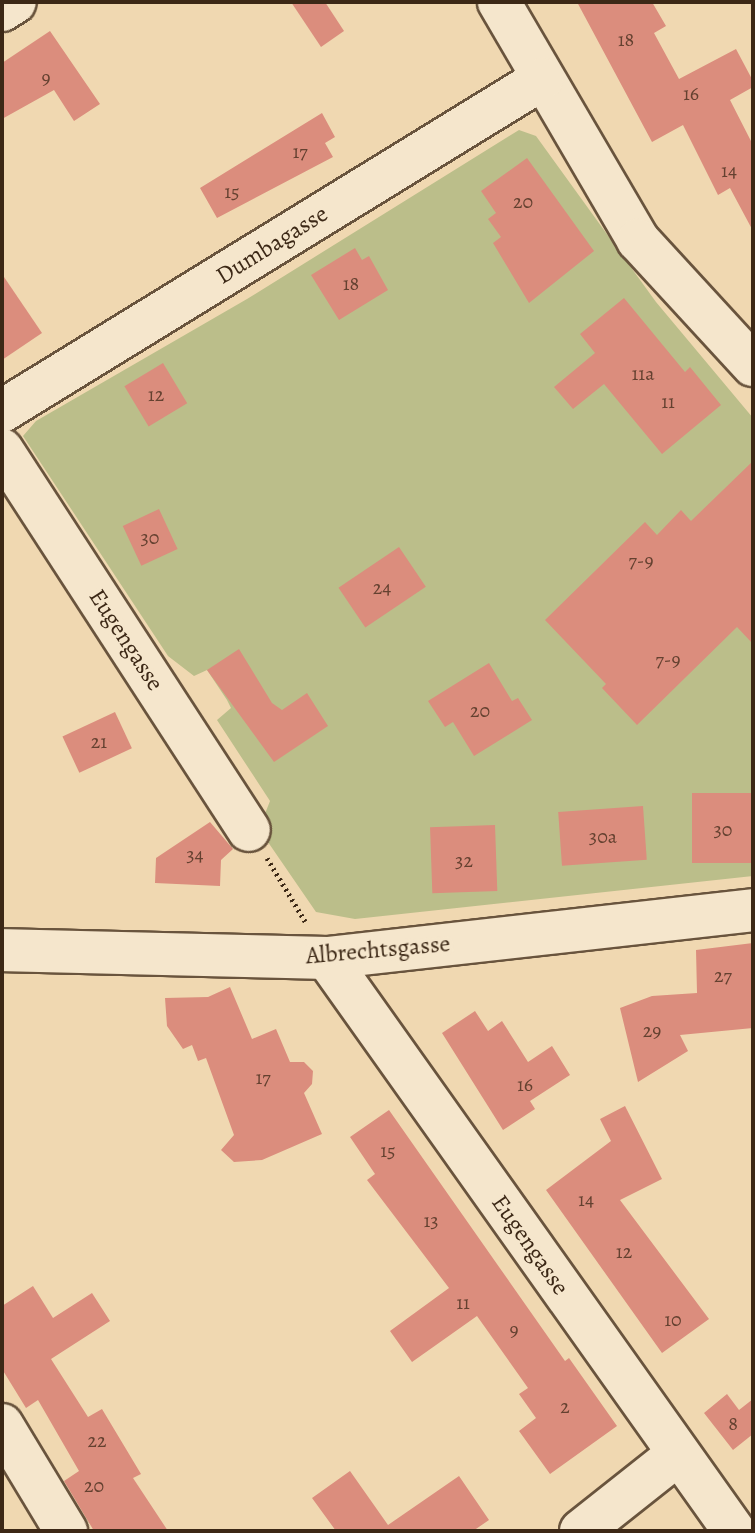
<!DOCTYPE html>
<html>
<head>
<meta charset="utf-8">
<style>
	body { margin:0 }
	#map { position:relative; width:755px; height:1533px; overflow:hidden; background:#f0d8b1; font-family:Alegreya,serif }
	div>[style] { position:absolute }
	.green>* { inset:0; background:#bbbe8a }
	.building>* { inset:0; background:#db8d7d; transform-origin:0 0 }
	.path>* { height:5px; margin-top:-2.5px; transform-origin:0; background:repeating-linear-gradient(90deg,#3c2816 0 2px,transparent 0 6px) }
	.roads { filter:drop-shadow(2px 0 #69543d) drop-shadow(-2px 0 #69543d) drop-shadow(0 2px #69543d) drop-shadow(0 -2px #69543d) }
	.minor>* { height:42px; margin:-21px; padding:0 21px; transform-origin:21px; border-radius:21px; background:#f5e6cc }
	span { translate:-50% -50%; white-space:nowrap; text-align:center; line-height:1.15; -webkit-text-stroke:8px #f5e6cc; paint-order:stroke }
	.number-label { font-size:20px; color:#644130 }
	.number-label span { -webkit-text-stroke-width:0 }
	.street-label { font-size:24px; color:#3c2816 }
	.frame { position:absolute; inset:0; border:4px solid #3c2816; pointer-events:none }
</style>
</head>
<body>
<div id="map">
	<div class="green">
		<i style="clip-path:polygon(519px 130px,536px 136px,656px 302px,753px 418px,753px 876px,355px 919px,316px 912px,259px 829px,270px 801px,217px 720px,231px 708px,227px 700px,207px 670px,194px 676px,168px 656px,23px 436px,36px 421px,247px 299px)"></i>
	</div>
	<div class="building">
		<i style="clip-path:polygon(291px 2px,325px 2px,344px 31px,321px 47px)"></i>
		<i style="clip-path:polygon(577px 2px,652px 2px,666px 26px,654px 33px,679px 79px,736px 49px,753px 81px,753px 87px,730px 100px,753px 145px,753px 231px,730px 188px,718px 195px,683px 125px,652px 142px)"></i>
		<i style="clip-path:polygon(50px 31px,100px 104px,74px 121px,54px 90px,2px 119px,2px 63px)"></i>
		<i style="clip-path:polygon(322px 113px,335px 137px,325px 143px,333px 157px,217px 218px,200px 188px)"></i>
		<i style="clip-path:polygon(527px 158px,594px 251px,529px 303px,493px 243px,501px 237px,488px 219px,496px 213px,481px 191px)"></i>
		<i style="clip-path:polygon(355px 248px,362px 260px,369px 256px,388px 290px,339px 320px,311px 275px)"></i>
		<i style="clip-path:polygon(2px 274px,42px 333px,2px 360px)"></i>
		<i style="clip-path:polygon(624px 298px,685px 372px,690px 367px,721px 405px,662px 454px,604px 384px,573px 409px,554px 387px,595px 353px,580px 334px)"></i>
		<i style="left:163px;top:363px;width:47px;height:45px;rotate:59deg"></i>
		<i style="clip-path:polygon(753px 461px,753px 644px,737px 627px,637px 725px,602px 688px,606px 684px,545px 620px,645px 522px,657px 535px,681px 510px,691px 521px)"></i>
		<i style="left:159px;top:509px;width:44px;height:40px;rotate:65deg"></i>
		<i style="left:399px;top:547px;width:48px;height:73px;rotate:56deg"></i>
		<i style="clip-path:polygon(239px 649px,272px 703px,282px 710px,307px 693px,328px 726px,274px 762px,207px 670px)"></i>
		<i style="clip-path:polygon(489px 663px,512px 701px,518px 698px,532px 720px,474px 756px,453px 722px,445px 727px,428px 701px)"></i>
		<i style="left:115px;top:712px;width:40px;height:58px;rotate:65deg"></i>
		<i style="left:753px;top:793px;width:70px;height:61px;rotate:90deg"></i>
		<i style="left:643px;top:806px;width:54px;height:85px;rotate:86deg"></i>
		<i style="clip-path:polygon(210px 822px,233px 849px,221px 860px,220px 886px,155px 883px,156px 858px)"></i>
		<i style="left:495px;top:825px;width:66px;height:65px;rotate:88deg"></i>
		<i style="clip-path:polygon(753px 943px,753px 1028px,680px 1035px,688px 1051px,638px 1082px,620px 1008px,652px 996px,697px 993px,696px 950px)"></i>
		<i style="clip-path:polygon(230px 987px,252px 1039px,276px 1029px,290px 1062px,304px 1062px,313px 1071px,312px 1084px,304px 1093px,322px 1134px,262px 1160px,234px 1162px,221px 1150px,234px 1135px,206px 1058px,198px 1061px,192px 1045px,183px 1049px,167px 1026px,165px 998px,208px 997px)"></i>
		<i style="clip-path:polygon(475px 1011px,488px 1031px,502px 1021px,528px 1062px,552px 1046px,570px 1075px,530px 1101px,535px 1109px,503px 1130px,442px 1033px)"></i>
		<i style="clip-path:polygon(625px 1106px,662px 1179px,620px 1200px,709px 1319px,662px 1353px,546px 1190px,611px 1141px,600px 1119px)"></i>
		<i style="clip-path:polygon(389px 1110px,565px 1361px,569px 1358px,617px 1426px,550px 1474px,519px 1431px,536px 1418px,519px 1394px,528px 1388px,477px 1316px,412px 1362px,390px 1331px,449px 1288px,367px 1180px,375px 1174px,350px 1137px)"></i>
		<i style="clip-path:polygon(33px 1286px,53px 1318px,92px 1293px,110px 1321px,51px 1359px,88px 1417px,102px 1409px,141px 1474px,133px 1478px,168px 1531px,94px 1531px,64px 1481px,79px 1471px,38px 1400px,26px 1408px,2px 1369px,2px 1306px)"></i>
		<i style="clip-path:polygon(727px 1394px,739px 1410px,753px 1399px,753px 1434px,733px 1450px,704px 1413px)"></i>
		<i style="clip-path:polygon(350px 1471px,388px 1525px,459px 1476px,489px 1520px,473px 1531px,336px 1531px,312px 1498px)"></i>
	</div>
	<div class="path">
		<i style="left:267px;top:858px;width:74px;rotate:58.9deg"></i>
	</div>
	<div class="roads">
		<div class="minor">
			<i style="left:499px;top:2px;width:276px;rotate:59.7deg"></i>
			<i style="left:638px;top:240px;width:170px;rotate:47.4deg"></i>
			<i style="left:2px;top:10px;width:15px;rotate:-32deg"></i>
			<i style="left:2px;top:411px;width:634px;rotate:-31.58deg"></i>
			<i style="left:2px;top:450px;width:453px;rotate:57deg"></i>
			<i style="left:2px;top:950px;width:325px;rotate:1.4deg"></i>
			<i style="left:327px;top:958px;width:429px;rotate:-6.4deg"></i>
			<i style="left:327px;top:958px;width:703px;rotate:54.61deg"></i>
			<i style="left:2px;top:1425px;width:124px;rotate:58.9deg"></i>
			<i style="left:581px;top:1531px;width:124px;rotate:-38.4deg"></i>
		</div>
	</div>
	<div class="number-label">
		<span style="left:626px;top:39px">18</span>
		<span style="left:46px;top:77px">9</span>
		<span style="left:691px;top:93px">16</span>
		<span style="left:300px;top:151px">17</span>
		<span style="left:729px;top:170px">14</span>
		<span style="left:232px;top:191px">15</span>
		<span style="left:523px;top:201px">20</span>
		<span style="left:351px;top:283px">18</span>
		<span style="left:643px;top:373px">11a</span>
		<span style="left:156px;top:394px">12</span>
		<span style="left:668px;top:401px">11</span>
		<span style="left:150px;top:537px">30</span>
		<span style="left:641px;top:560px">7-9</span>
		<span style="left:382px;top:587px">24</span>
		<span style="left:668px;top:659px">7-9</span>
		<span style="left:480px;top:710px">20</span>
		<span style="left:99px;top:741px">21</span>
		<span style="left:723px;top:829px">30</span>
		<span style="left:603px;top:836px">30a</span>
		<span style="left:195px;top:854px">34</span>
		<span style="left:464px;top:860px">32</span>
		<span style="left:723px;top:975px">27</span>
		<span style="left:652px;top:1030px">29</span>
		<span style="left:263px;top:1077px">17</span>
		<span style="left:525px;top:1084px">16</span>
		<span style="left:388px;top:1150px">15</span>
		<span style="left:586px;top:1199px">14</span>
		<span style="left:431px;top:1220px">13</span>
		<span style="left:624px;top:1251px">12</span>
		<span style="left:463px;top:1302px">11</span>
		<span style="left:673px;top:1319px">10</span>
		<span style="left:514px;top:1329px">9</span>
		<span style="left:565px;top:1406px">2</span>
		<span style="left:733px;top:1423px">8</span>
		<span style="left:97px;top:1440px">22</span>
		<span style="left:94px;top:1485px">20</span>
	</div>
	<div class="street-label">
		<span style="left:272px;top:245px;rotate:-32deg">Dumbagasse</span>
		<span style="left:126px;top:640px;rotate:57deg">Eugengasse</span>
		<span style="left:378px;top:950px;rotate:-5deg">Albrechtsgasse</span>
		<span style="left:530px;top:1245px;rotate:55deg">Eugengasse</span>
	</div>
	<div class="frame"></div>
</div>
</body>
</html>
